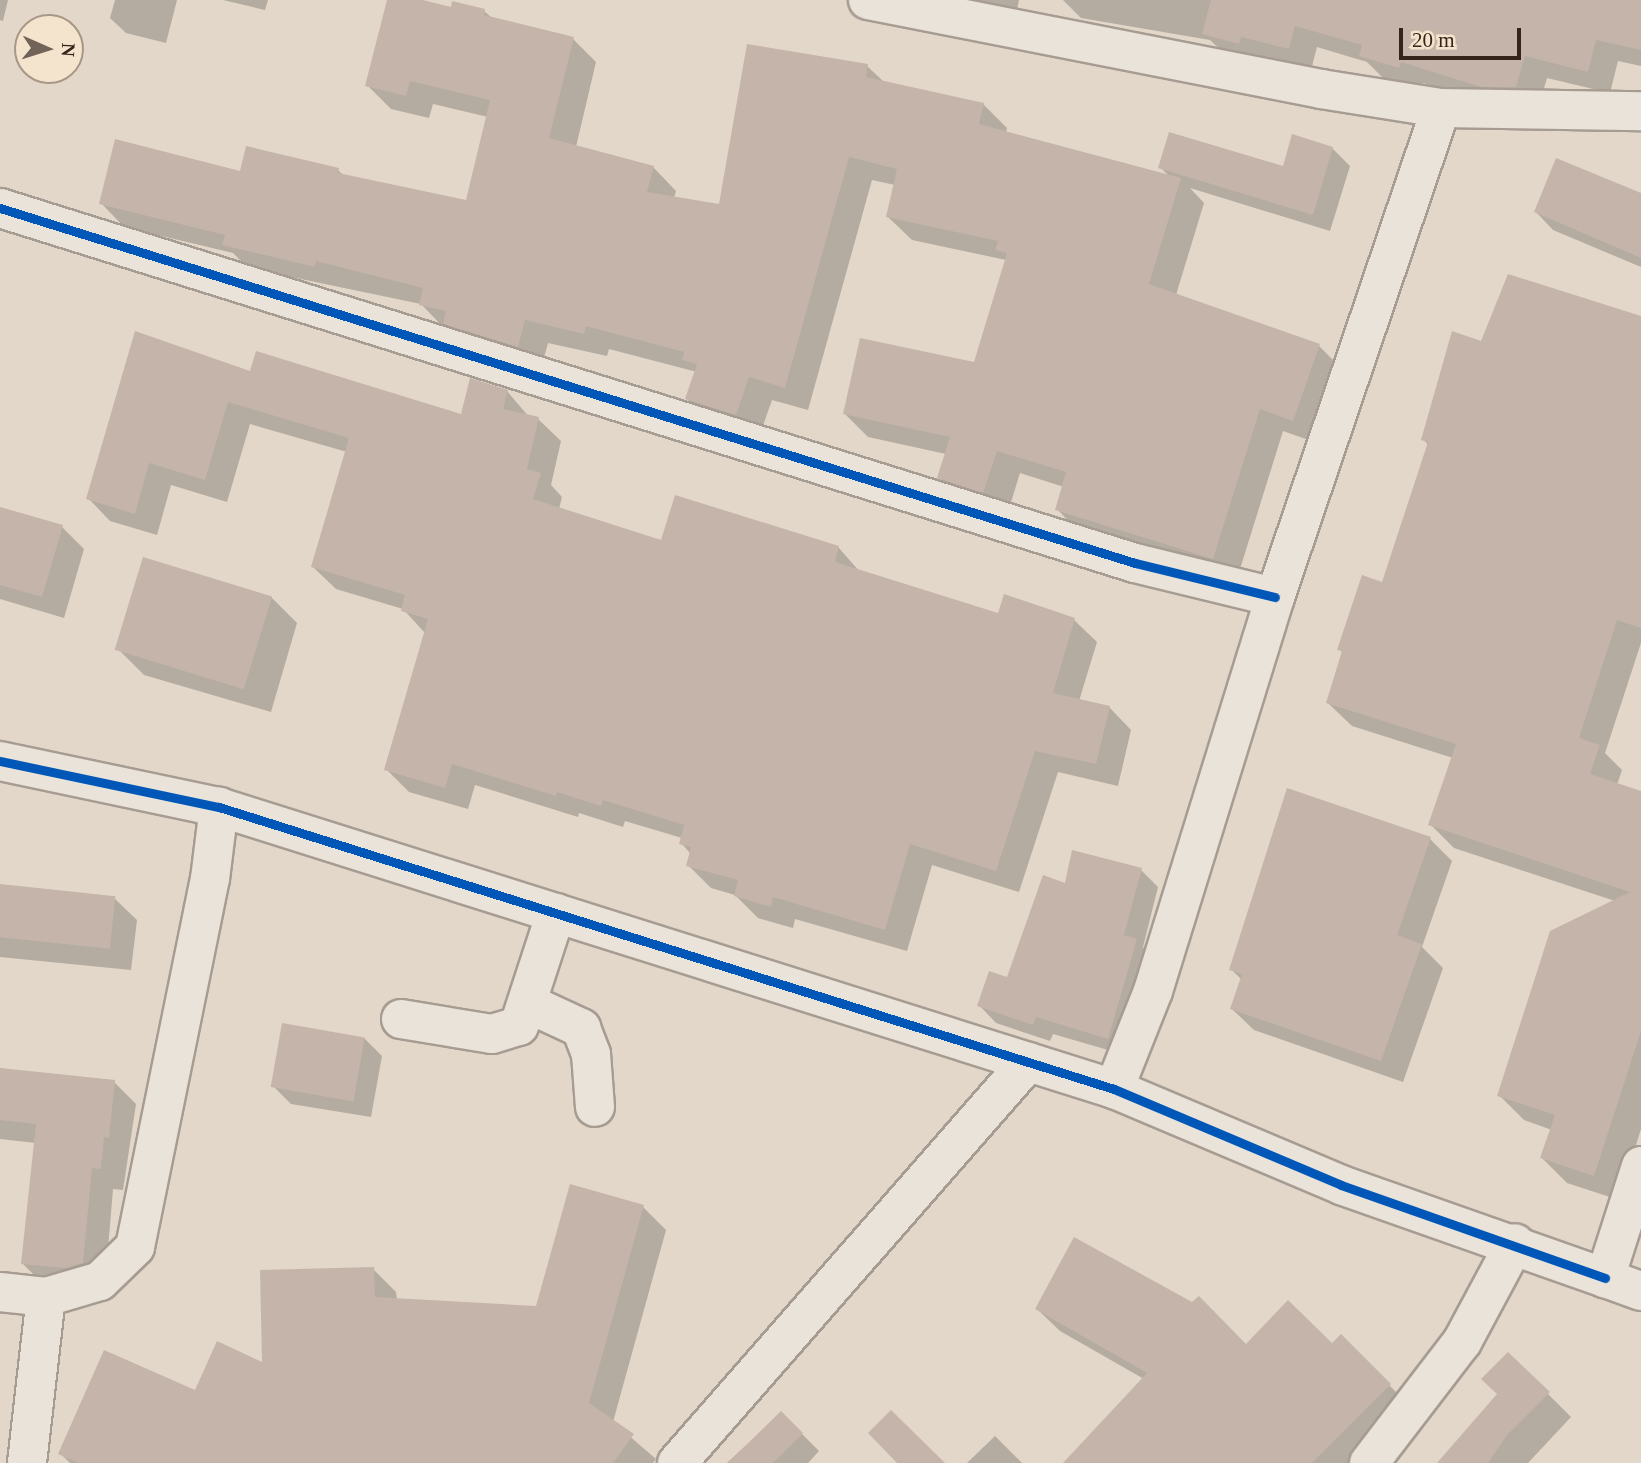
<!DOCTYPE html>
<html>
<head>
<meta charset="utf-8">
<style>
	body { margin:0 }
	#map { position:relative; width:1641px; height:1463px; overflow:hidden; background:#e2d7c8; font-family:Georgia,serif }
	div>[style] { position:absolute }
	.shadow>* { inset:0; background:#0003 }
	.building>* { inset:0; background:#c5b4a9; transform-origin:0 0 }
	.roads { filter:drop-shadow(2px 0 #a79c92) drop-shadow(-2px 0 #a79c92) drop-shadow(0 2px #a79c92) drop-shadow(0 -2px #a79c92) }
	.minor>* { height:38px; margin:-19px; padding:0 19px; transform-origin:19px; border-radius:19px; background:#eae3da }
	.cycleway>* { height:9px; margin:-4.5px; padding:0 4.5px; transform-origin:4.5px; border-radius:4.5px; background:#0057b8 }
	span { translate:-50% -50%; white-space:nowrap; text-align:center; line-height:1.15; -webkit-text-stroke:5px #f5e4cd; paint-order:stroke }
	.north { position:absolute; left:14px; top:14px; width:70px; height:70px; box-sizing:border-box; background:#f5e4cd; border:2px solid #a89786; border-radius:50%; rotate:93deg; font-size:19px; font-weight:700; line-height:28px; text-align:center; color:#34241b }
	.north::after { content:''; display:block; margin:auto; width:24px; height:32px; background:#716358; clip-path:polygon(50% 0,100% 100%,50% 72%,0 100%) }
	.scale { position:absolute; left:1399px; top:28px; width:122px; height:32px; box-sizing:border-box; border:4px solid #34241b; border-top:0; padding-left:9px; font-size:21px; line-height:24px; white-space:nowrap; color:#34241b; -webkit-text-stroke:5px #f5e4cd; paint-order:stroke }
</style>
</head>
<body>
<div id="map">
	<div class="shadow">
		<i style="clip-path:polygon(0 0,8px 0,3px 21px,0 20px)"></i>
		<i style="clip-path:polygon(115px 0,177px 0,166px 43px,126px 33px,110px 18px)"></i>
		<i style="clip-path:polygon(223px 0,268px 0,265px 10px)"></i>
		<i style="clip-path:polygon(388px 0,484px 11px,492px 18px,573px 39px,596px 62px,576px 147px,653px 167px,676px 191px,674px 198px,721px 206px,867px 66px,884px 82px,983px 104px,1007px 128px,1006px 133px,1169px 176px,1160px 167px,1284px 168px,1332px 148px,1350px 166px,1330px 231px,1190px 188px,1204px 203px,1176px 295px,1319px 346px,1342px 369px,1317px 443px,1283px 431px,1236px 582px,1080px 533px,1057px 509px,1064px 487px,1020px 473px,1007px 515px,963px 501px,939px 478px,946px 454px,868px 437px,845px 414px,975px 364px,1006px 260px,912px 240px,888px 217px,895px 185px,872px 180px,808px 410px,772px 400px,759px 437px,711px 422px,687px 399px,697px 372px,609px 349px,607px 356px,548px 343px,541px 369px,444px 328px,421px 304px,248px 268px,233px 253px,124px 227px,101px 203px,241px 173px,338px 170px,344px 176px,467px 202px,488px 117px,433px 104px,429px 118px,391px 109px,367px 85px)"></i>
		<i style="clip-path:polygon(942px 0,1019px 0,1017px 10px)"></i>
		<i style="clip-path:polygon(1063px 0,1641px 0,1641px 66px,1618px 61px,1610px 93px,1547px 78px,1538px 109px,1505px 108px,1423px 83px,1421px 89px,1383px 78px,1367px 62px,1317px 47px,1311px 70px,1226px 55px,1210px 40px,1081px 18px)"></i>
		<i style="clip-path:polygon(1641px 195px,1641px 267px,1553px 230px,1536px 212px)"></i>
		<i style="clip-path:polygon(1641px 318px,1641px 643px,1605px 753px,1622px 770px,1617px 785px,1641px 793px,1641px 1129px,1619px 1200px,1567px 1183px,1542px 1158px,1552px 1130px,1524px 1120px,1499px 1095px,1615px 901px,1454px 848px,1430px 824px,1453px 758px,1352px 726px,1328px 703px,1343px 653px,1339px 649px,1383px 584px,1429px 446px,1423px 439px,1482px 343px)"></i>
		<i style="clip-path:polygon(251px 373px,462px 416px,507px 391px,529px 417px,538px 419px,561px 441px,551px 485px,562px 497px,559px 509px,662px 542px,838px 547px,860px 572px,999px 615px,1074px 620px,1097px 642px,1079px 701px,1109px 707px,1131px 730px,1118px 786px,1058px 772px,1019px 892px,932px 865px,907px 951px,795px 919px,793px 928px,758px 918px,735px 895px,711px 888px,688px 865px,691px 854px,681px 843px,682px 838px,625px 821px,623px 827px,579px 813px,578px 817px,475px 785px,468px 809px,409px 792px,386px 769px,425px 633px,403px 609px,336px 589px,313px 567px,347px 452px,250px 424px,227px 502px,171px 485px,157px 535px,110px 521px,88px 498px)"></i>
		<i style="clip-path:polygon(0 509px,62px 527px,84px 549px,64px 618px,0 599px)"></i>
		<i style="clip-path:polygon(271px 597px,297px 623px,271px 712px,144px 675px,118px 649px)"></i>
		<i style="clip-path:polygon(1430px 839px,1452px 861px,1422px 947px,1443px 968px,1403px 1082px,1254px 1030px,1232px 1009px,1242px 980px,1231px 969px)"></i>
		<i style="clip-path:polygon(1141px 870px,1158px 887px,1143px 947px,1154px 958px,1125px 1055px,1053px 1034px,1050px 1041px,996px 1023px,979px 1005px,1008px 980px,1066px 885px)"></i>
		<i style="clip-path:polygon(0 886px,114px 898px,137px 920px,131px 970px,0 957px)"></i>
		<i style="clip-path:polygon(364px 1038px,382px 1056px,371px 1117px,291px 1104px,273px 1086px)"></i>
		<i style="clip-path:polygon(0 1069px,114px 1082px,136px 1104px,123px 1190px,113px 1189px,105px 1285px,45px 1286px,23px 1264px,36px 1143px,0 1139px)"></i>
		<i style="clip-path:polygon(643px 1207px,666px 1230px,613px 1422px,656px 1459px,653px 1463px,70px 1463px,60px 1453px,264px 1365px,373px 1269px,396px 1292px,397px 1300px,538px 1308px)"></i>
		<i style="clip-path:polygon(1037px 1309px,1246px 1346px,1332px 1345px,1341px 1337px,1412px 1408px,1358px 1463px,1065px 1463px,1144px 1379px,1060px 1331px)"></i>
		<i style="clip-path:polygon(1508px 1354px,1571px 1417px,1528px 1463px,1447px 1463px,1499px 1394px)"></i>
		<i style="clip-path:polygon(781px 1413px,819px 1451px,808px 1463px,727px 1463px)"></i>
		<i style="clip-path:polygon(995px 1436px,1022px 1463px,967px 1463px)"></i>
	</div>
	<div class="building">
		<i style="clip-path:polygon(387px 0,423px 0,451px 7px,452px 1px,485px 9px,484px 15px,574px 37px,549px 138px,654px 166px,647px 192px,719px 204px,747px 44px,868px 64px,866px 77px,984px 103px,979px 124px,1181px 178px,1149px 284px,1320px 344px,1293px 421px,1260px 409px,1213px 559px,1055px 510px,1066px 472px,997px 451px,983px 493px,937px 478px,950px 437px,843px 414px,860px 338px,974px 362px,1007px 253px,995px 250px,998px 241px,886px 217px,897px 169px,849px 157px,785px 388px,749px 377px,736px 415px,685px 399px,697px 364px,682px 360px,684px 352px,586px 326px,584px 334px,525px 320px,518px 347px,443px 324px,446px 311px,419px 305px,423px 288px,316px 261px,315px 267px,222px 245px,225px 235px,99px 204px,115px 139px,240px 171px,246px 146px,339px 168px,338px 173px,466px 200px,490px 100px,410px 81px,406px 96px,365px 86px)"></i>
		<i style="clip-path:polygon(1211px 0,1641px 0,1641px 50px,1596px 40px,1588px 72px,1525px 56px,1516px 87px,1481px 87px,1401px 62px,1399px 68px,1359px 56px,1362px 45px,1295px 26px,1289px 49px,1241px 37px,1239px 44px,1202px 34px)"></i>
		<i style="clip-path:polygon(1169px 132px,1283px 166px,1292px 134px,1333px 147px,1313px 215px,1158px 168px)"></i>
		<i style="clip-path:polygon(1556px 158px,1641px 193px,1641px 258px,1534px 212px)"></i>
		<i style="clip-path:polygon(1508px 274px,1641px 316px,1641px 628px,1617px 620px,1579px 738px,1600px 745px,1590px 774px,1641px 791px,1641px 1031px,1594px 1176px,1540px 1158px,1555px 1115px,1497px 1096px,1550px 931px,1630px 892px,1428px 825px,1456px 744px,1326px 703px,1342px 651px,1337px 650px,1362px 575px,1382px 582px,1428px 442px,1421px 440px,1452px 331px,1481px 341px)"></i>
		<i style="clip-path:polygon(135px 331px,250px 371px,256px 351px,461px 414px,470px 378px,508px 390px,503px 409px,539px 417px,527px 469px,541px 473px,533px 499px,661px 540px,675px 495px,839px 546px,835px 562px,998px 613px,1004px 594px,1075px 618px,1053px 693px,1110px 706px,1096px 764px,1035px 751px,996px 871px,910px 844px,885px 930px,773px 897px,771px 907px,734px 896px,738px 880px,686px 866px,691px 847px,679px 844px,684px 825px,603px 800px,601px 806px,557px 792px,556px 796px,452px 764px,445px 788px,384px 770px,428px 619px,401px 611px,405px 595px,311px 567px,349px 438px,228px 402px,205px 480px,149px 463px,135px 514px,86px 499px)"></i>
		<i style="clip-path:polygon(0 507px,63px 525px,42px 597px,0 585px)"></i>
		<i style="left:143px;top:557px;width:135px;height:97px;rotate:17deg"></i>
		<i style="clip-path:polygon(1287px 788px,1431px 837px,1397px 935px,1422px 944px,1381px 1061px,1230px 1009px,1242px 974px,1229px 970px)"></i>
		<i style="clip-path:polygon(1072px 850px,1142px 868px,1124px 935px,1137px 939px,1108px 1039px,1036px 1017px,1033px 1025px,977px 1006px,989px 971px,1007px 977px,1043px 875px,1065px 883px)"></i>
		<i style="left:0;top:884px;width:116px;height:53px;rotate:6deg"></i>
		<i style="left:282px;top:1023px;width:84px;height:65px;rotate:10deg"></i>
		<i style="clip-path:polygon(0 1068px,115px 1080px,109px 1138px,104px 1137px,101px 1169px,92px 1168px,83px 1263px,65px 1268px,21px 1264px,36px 1124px,0 1120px)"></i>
		<i style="clip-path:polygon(570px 1184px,644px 1205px,589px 1403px,634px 1434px,613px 1463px,79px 1463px,58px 1454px,104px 1350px,195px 1390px,217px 1341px,262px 1362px,260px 1270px,374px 1267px,375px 1297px,536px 1306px)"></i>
		<i style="clip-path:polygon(1074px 1237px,1192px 1302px,1199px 1296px,1246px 1344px,1288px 1300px,1332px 1343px,1341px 1334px,1391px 1384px,1312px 1463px,1063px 1463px,1147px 1373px,1035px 1309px)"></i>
		<i style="clip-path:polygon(1508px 1352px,1550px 1392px,1507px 1435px,1488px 1463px,1437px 1463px,1497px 1394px,1481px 1379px)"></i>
		<i style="clip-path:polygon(891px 1410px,945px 1463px,897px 1463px,868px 1433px)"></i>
		<i style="clip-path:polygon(781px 1411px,803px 1433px,773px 1463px,728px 1463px)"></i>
	</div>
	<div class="roads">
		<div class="minor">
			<i style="left:868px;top:0;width:462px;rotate:11.1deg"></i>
			<i style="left:1321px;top:89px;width:121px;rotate:9deg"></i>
			<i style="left:1441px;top:108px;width:200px;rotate:0.9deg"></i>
			<i style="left:0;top:208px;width:1189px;rotate:17.37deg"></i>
			<i style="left:1135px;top:563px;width:144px;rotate:13.7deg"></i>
			<i style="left:0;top:761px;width:224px;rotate:11.9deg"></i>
			<i style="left:219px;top:807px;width:938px;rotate:17.49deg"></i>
			<i style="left:1114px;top:1089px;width:246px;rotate:22.9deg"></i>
			<i style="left:1341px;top:1185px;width:280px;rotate:19.4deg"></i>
			<i style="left:527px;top:1003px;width:60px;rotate:24.8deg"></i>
			<i style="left:581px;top:1028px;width:28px;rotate:69deg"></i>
			<i style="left:591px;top:1054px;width:53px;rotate:85.7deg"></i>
			<i style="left:401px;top:1019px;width:92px;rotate:9.4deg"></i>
			<i style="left:492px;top:1034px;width:28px;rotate:-17deg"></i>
			<i style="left:519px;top:1026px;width:119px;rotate:-71.9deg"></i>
			<i style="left:1114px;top:1089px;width:105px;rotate:-68.3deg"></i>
			<i style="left:1153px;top:991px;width:412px;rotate:-72.8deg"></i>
			<i style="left:1275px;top:597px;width:516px;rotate:-71.25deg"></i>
			<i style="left:1641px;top:1166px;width:118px;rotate:107.8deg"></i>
			<i style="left:1605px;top:1278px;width:38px;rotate:20deg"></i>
			<i style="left:0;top:1292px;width:46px;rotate:6.2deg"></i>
			<i style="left:46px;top:1297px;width:56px;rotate:-16.5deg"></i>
			<i style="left:100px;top:1281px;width:49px;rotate:-44.2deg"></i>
			<i style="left:135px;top:1247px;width:376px;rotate:-78.5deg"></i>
			<i style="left:210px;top:879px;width:73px;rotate:-82.9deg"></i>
			<i style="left:27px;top:1463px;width:167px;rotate:-83.5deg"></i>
			<i style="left:677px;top:1463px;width:533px;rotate:-48.8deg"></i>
			<i style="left:1369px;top:1463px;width:153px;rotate:-52.5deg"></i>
			<i style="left:1462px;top:1342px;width:112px;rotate:-61.8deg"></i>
		</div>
	</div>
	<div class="cycleway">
		<i style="left:0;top:208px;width:1189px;rotate:17.37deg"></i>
		<i style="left:1135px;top:563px;width:144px;rotate:13.7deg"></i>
		<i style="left:0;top:761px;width:224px;rotate:11.9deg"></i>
		<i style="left:219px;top:807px;width:938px;rotate:17.49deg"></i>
		<i style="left:1114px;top:1089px;width:246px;rotate:22.9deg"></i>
		<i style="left:1341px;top:1185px;width:280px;rotate:19.4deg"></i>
	</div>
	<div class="north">N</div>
	<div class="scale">20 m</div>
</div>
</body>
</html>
